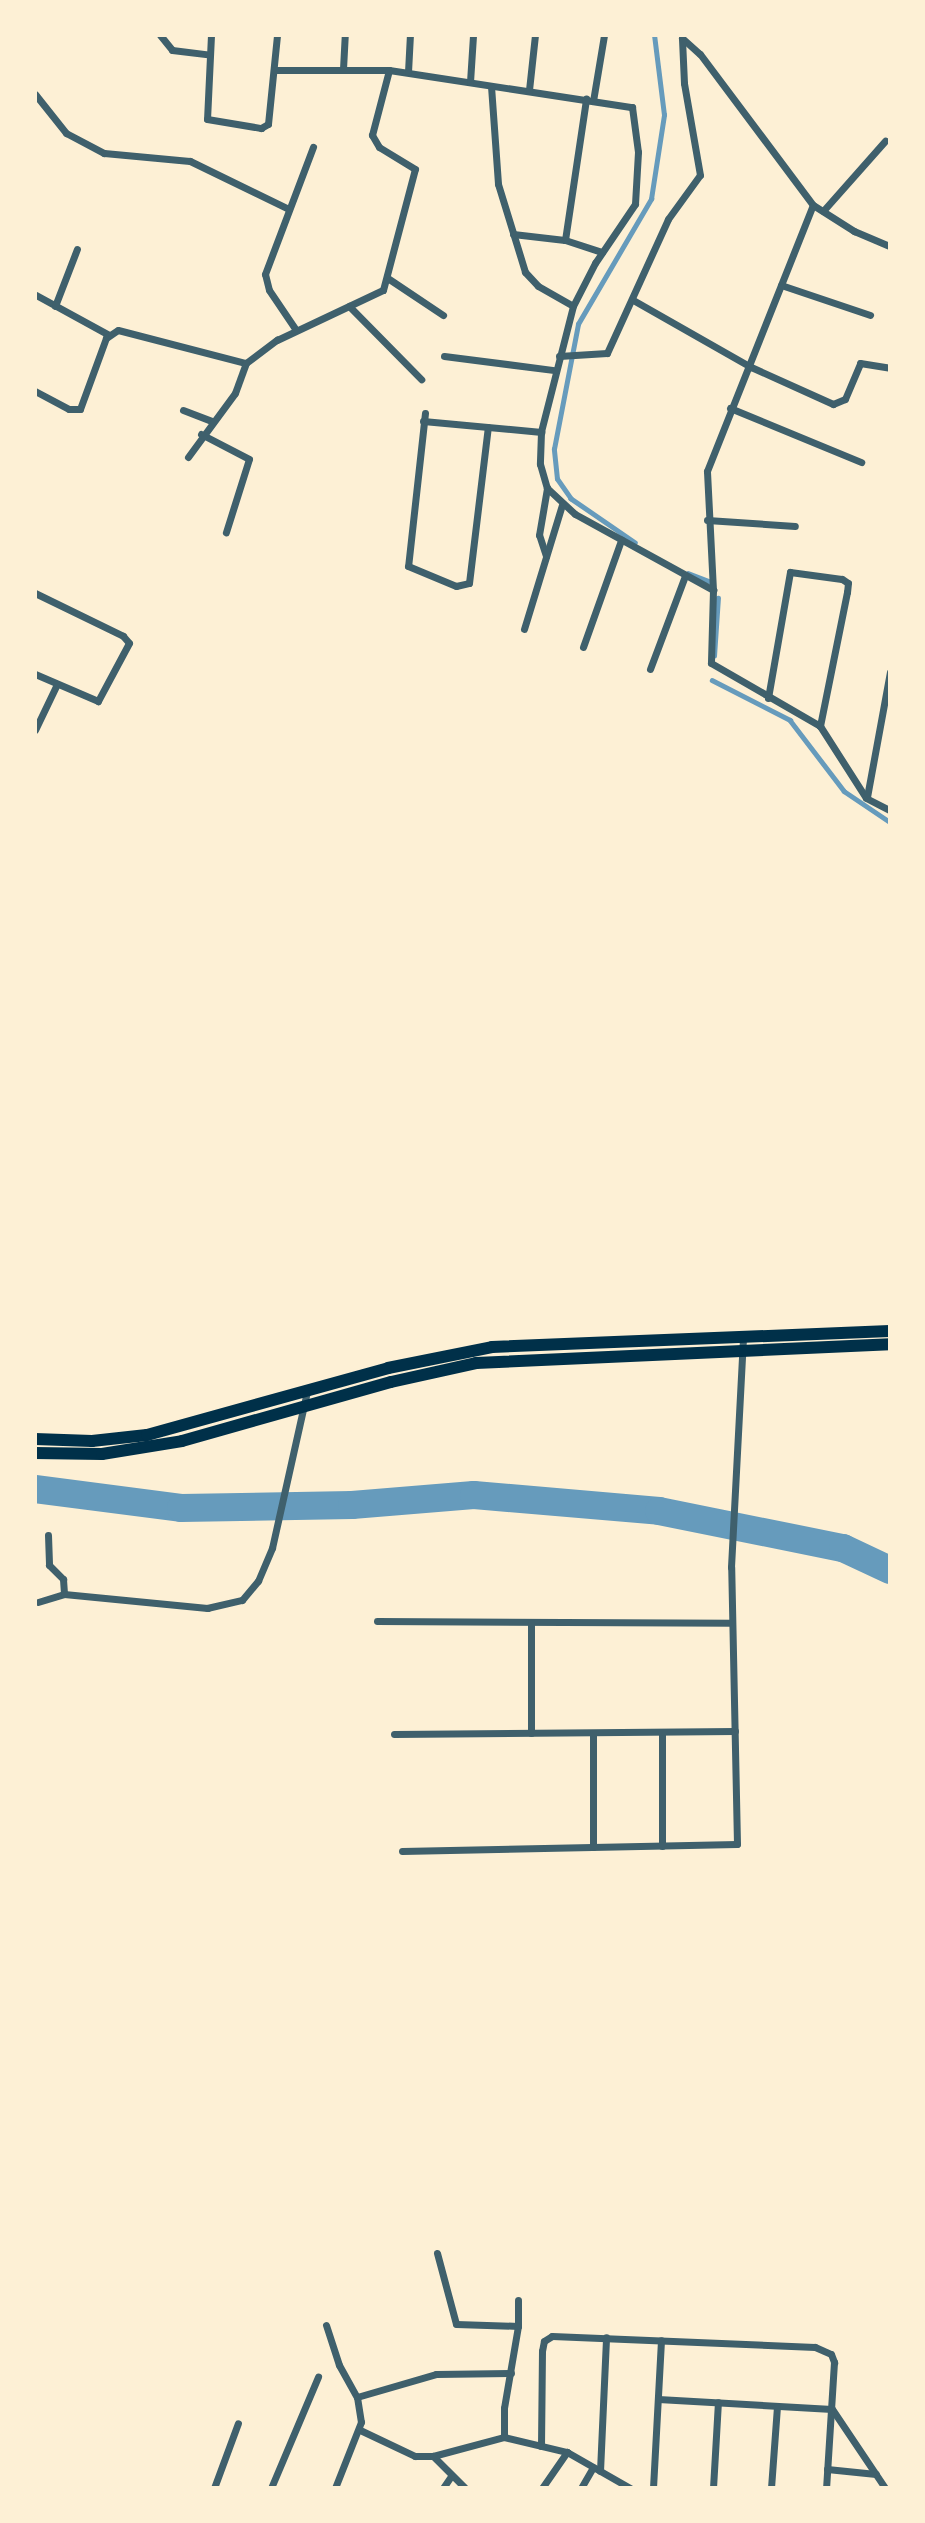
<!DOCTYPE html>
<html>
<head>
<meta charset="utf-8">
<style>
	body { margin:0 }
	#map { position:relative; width:925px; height:2523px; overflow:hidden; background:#fdf0d5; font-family:"PT Sans",sans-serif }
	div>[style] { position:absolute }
	.stream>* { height:4.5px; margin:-2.25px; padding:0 2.25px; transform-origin:2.25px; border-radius:2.25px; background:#669bbc }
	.river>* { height:28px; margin:-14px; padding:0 14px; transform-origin:14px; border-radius:14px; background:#669bbc }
	.minor>* { height:7px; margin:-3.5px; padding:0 3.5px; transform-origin:3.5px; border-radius:3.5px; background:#3f606c }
	.trunk>* { height:12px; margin:-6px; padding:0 6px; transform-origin:6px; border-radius:6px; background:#003049 }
	span { translate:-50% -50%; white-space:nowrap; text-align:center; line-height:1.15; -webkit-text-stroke:7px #fdf0d5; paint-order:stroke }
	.frame { position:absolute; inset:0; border:37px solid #fdf0d5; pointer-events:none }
</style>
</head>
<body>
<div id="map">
	<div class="stream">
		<i style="left:635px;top:543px;width:78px;rotate:-145.5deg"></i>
		<i style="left:571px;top:499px;width:24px;rotate:-125deg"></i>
		<i style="left:557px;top:479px;width:30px;rotate:-96deg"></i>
		<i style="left:554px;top:449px;width:127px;rotate:-79.1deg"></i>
		<i style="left:578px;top:324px;width:145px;rotate:-59.7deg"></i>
		<i style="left:651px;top:199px;width:85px;rotate:-81.2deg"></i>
		<i style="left:664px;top:115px;width:81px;rotate:-97.1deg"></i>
		<i style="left:688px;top:573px;width:26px;rotate:21deg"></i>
		<i style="left:714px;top:656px;width:58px;rotate:-86.1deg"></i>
		<i style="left:712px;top:680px;width:88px;rotate:27.1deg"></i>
		<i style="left:790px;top:720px;width:89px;rotate:52.7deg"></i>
		<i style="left:844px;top:791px;width:55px;rotate:34deg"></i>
	</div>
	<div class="river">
		<i style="left:35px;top:1489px;width:147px;rotate:7.4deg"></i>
		<i style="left:181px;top:1508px;width:171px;rotate:-1deg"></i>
		<i style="left:352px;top:1505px;width:122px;rotate:-4.7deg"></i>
		<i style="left:474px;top:1495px;width:186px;rotate:4.9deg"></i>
		<i style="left:659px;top:1511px;width:188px;rotate:11.4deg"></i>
		<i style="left:843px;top:1548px;width:52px;rotate:25.1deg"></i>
	</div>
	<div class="minor">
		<i style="left:160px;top:35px;width:19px;rotate:51deg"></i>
		<i style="left:172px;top:50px;width:38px;rotate:7deg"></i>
		<i style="left:211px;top:35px;width:84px;rotate:92.7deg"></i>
		<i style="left:207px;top:119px;width:55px;rotate:9.5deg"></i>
		<i style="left:261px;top:128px;width:8px;rotate:-30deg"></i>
		<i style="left:268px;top:124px;width:89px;rotate:-84.2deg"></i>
		<i style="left:682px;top:38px;width:24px;rotate:42deg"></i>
		<i style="left:700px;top:54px;width:189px;rotate:53.2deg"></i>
		<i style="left:813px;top:205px;width:49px;rotate:32.4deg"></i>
		<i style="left:854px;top:231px;width:39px;rotate:23deg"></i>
		<i style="left:343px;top:69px;width:34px;rotate:-87deg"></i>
		<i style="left:274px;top:70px;width:115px"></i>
		<i style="left:389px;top:70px;width:246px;rotate:8.7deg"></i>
		<i style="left:632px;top:107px;width:45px;rotate:82.4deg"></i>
		<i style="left:638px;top:152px;width:52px;rotate:93.3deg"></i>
		<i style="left:635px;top:204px;width:71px;rotate:124.1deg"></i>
		<i style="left:595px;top:263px;width:48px;rotate:117.1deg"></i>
		<i style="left:573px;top:306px;width:130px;rotate:104.3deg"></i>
		<i style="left:541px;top:432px;width:32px;rotate:92deg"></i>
		<i style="left:540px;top:464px;width:25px;rotate:74deg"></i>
		<i style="left:547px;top:488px;width:38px;rotate:43deg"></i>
		<i style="left:575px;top:514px;width:158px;rotate:28.8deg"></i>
		<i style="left:713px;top:590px;width:73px;rotate:91.6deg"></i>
		<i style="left:711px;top:663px;width:126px;rotate:30deg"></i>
		<i style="left:820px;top:726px;width:85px;rotate:57.4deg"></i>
		<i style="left:866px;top:798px;width:27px;rotate:27deg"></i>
		<i style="left:408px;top:72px;width:37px;rotate:-87deg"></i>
		<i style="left:470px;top:82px;width:47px;rotate:-86.3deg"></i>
		<i style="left:491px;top:86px;width:98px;rotate:85.9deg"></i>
		<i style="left:498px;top:184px;width:92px;rotate:72.9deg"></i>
		<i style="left:525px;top:272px;width:19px;rotate:47deg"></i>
		<i style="left:538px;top:286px;width:40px;rotate:29.7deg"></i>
		<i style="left:529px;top:90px;width:55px;rotate:-83.8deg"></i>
		<i style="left:35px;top:94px;width:50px;rotate:51.5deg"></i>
		<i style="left:66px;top:133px;width:43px;rotate:27.8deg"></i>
		<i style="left:104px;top:153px;width:86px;rotate:5.3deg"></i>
		<i style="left:190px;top:161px;width:110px;rotate:25.9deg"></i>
		<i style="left:593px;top:101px;width:67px;rotate:-80.5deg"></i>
		<i style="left:823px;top:211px;width:94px;rotate:-48.5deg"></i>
		<i style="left:513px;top:234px;width:52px;rotate:6.6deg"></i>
		<i style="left:565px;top:240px;width:143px;rotate:-81.5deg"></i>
		<i style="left:565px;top:240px;width:39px;rotate:18deg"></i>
		<i style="left:389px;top:279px;width:65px;rotate:33.7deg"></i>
		<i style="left:781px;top:285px;width:94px;rotate:18.6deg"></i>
		<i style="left:36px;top:295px;width:83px;rotate:28.7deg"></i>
		<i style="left:633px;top:300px;width:136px;rotate:29.6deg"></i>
		<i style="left:751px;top:367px;width:90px;rotate:24.3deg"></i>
		<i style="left:833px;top:404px;width:13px;rotate:-23deg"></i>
		<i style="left:845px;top:399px;width:39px;rotate:-67deg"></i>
		<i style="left:860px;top:363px;width:30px;rotate:9deg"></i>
		<i style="left:55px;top:306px;width:61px;rotate:-68.9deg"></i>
		<i style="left:349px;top:306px;width:103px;rotate:45.4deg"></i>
		<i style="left:296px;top:330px;width:48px;rotate:-124deg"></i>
		<i style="left:269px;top:290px;width:16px;rotate:-104deg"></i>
		<i style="left:265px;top:274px;width:136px;rotate:-69.3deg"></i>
		<i style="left:444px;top:356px;width:111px;rotate:7.3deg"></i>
		<i style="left:559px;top:356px;width:48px;rotate:-3.6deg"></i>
		<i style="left:607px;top:353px;width:147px;rotate:-65.5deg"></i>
		<i style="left:668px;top:219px;width:54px;rotate:-54deg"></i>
		<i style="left:700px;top:175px;width:93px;rotate:-99.9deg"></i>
		<i style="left:684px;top:83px;width:44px;rotate:-92.6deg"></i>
		<i style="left:35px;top:391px;width:38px;rotate:28deg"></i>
		<i style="left:69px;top:409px;width:11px"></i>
		<i style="left:80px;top:409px;width:76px;rotate:-69.9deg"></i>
		<i style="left:106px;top:338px;width:14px;rotate:-34deg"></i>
		<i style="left:118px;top:330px;width:132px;rotate:14.5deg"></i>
		<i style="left:246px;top:363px;width:39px;rotate:-37deg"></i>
		<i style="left:277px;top:340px;width:117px;rotate:-25.3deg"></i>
		<i style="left:383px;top:290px;width:125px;rotate:-75.2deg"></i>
		<i style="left:415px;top:169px;width:42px;rotate:-148.6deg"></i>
		<i style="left:379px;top:147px;width:14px;rotate:-120deg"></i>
		<i style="left:372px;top:135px;width:67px;rotate:-75.3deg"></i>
		<i style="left:730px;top:408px;width:142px;rotate:22.4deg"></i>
		<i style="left:183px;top:410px;width:31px;rotate:21deg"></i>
		<i style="left:425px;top:413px;width:154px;rotate:96.3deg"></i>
		<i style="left:408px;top:566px;width:52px;rotate:22.6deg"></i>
		<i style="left:456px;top:586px;width:13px;rotate:-13deg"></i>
		<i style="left:469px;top:583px;width:157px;rotate:-83.1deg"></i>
		<i style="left:423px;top:421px;width:119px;rotate:5.3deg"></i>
		<i style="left:201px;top:434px;width:54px;rotate:27.5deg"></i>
		<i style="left:249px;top:459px;width:77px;rotate:107.5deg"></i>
		<i style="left:188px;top:457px;width:79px;rotate:-53.7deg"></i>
		<i style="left:235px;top:393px;width:32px;rotate:-70deg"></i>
		<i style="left:707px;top:520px;width:88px;rotate:3.9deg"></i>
		<i style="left:546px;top:556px;width:22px;rotate:-108deg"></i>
		<i style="left:539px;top:535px;width:48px;rotate:-80.3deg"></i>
		<i style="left:713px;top:590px;width:119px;rotate:-92.9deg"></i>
		<i style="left:707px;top:471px;width:286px;rotate:-68.3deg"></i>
		<i style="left:35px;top:593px;width:98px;rotate:26deg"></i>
		<i style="left:123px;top:636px;width:9px;rotate:49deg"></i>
		<i style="left:129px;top:643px;width:66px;rotate:118.1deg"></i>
		<i style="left:98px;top:701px;width:69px;rotate:-156.8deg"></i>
		<i style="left:524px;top:629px;width:130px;rotate:-73deg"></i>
		<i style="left:583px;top:647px;width:114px;rotate:-70.4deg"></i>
		<i style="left:650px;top:669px;width:99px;rotate:-69.4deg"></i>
		<i style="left:768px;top:698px;width:128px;rotate:-80.1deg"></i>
		<i style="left:790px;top:572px;width:52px;rotate:7.7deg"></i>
		<i style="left:842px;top:579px;width:7px;rotate:34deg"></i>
		<i style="left:848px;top:583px;width:9px;rotate:96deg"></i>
		<i style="left:847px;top:592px;width:137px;rotate:101.4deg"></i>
		<i style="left:35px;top:730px;width:51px;rotate:-64.4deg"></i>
		<i style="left:867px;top:797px;width:127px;rotate:-79.6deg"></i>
		<i style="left:48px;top:1535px;width:30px;rotate:88deg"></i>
		<i style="left:49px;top:1565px;width:20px;rotate:45deg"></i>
		<i style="left:63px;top:1579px;width:15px;rotate:86deg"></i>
		<i style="left:38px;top:1602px;width:27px;rotate:-17deg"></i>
		<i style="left:64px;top:1594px;width:144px;rotate:5.6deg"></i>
		<i style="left:207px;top:1608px;width:36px;rotate:-13deg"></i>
		<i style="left:242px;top:1600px;width:25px;rotate:-50deg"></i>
		<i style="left:258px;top:1581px;width:36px;rotate:-67deg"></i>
		<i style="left:272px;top:1548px;width:161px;rotate:-77.4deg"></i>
		<i style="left:377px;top:1621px;width:355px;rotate:0.3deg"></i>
		<i style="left:662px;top:1732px;width:114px;rotate:90deg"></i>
		<i style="left:531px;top:1733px;width:110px;rotate:-90deg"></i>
		<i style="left:394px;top:1734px;width:341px;rotate:-0.5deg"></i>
		<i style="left:593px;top:1847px;width:114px;rotate:-90deg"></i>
		<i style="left:402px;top:1851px;width:335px;rotate:-1.2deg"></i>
		<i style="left:737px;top:1844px;width:277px;rotate:-91.2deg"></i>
		<i style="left:731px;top:1567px;width:230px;rotate:-87deg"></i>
		<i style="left:437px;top:2253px;width:73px;rotate:75deg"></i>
		<i style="left:456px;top:2324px;width:62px;rotate:1.8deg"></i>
		<i style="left:518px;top:2326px;width:83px;rotate:99.7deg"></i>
		<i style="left:504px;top:2408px;width:29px;rotate:90deg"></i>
		<i style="left:326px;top:2325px;width:42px;rotate:72deg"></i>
		<i style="left:339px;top:2365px;width:37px;rotate:61deg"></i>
		<i style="left:357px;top:2397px;width:25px;rotate:81deg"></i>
		<i style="left:361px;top:2422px;width:71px;rotate:111.5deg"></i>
		<i style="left:518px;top:2326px;width:26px;rotate:-90deg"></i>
		<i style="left:357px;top:2397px;width:82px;rotate:-16.2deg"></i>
		<i style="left:436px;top:2374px;width:75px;rotate:-0.8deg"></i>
		<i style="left:658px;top:2399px;width:174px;rotate:3.3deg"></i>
		<i style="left:832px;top:2409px;width:95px;rotate:56.1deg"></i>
		<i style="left:360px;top:2430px;width:61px;rotate:25.3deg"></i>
		<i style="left:415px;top:2456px;width:18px"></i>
		<i style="left:433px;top:2456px;width:73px;rotate:-15deg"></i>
		<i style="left:504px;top:2437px;width:65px;rotate:13.4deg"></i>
		<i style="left:567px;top:2452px;width:73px;rotate:29.7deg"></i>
		<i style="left:541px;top:2446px;width:95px;rotate:-89.4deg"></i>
		<i style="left:542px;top:2351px;width:10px;rotate:-79deg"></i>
		<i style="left:544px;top:2341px;width:9px;rotate:-32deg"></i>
		<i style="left:552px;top:2336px;width:263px;rotate:2.4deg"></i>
		<i style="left:815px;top:2347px;width:17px;rotate:24deg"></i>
		<i style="left:831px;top:2354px;width:9px;rotate:69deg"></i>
		<i style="left:834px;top:2362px;width:126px;rotate:93.6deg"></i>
		<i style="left:433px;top:2456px;width:45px;rotate:45deg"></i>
		<i style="left:827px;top:2469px;width:49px;rotate:5.8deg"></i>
		<i style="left:600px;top:2471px;width:134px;rotate:-87.4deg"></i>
		<i style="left:214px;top:2488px;width:69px;rotate:-69.7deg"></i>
		<i style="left:271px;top:2488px;width:121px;rotate:-67.1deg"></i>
		<i style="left:443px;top:2488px;width:14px;rotate:-56deg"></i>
		<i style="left:542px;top:2488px;width:44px;rotate:-55.2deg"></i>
		<i style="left:581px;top:2488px;width:24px;rotate:-60deg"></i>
		<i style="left:653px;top:2488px;width:148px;rotate:-86.9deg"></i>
		<i style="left:713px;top:2488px;width:86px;rotate:-86.7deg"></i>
		<i style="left:771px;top:2488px;width:82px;rotate:-85.8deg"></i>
	</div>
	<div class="trunk">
		<i style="left:35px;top:1439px;width:57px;rotate:2deg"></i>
		<i style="left:92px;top:1441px;width:55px;rotate:-6.2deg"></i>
		<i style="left:147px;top:1435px;width:250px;rotate:-15.5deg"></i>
		<i style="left:388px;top:1368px;width:106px;rotate:-11.4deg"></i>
		<i style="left:492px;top:1347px;width:398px;rotate:-2.3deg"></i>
		<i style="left:35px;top:1453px;width:67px;rotate:0.9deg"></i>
		<i style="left:102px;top:1454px;width:81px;rotate:-9.2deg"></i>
		<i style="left:182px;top:1441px;width:217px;rotate:-15.8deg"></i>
		<i style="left:391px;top:1382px;width:87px;rotate:-12.6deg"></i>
		<i style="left:476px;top:1363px;width:414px;rotate:-2.6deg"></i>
	</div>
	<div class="frame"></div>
</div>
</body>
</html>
